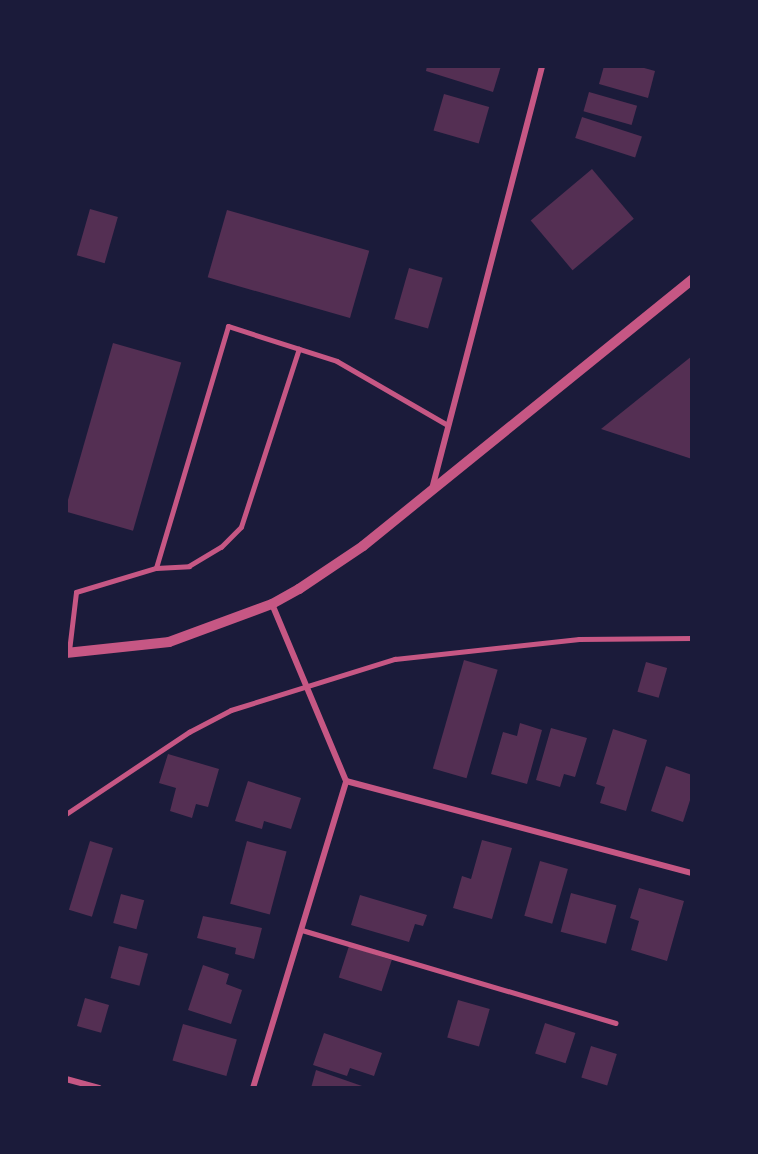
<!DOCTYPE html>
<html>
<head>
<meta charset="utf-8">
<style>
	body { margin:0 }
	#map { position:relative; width:758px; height:1154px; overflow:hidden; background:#1b1b3a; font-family:Inter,sans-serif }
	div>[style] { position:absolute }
	.building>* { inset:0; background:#542f53; transform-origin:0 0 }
	.service>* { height:4.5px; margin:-2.25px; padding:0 2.25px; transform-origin:2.25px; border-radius:2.25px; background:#c65784 }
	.minor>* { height:6px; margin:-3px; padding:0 3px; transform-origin:3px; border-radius:3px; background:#c65784 }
	.tertiary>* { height:10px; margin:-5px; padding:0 5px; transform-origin:5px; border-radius:5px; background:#c65784 }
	span { translate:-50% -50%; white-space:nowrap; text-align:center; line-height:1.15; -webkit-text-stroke:4.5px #1b1b3a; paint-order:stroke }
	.frame { position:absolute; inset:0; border:68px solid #1b1b3a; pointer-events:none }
</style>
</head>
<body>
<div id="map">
	<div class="building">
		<i style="clip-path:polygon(427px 66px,501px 66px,493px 92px,426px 71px)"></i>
		<i style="clip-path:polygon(604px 66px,637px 66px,655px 71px,648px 98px,599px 84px)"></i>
		<i style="left:589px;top:92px;width:50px;height:20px;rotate:16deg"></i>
		<i style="left:444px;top:94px;width:47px;height:38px;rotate:16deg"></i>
		<i style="left:582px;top:117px;width:63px;height:22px;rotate:18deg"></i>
		<i style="left:592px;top:169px;width:65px;height:80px;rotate:50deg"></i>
		<i style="left:90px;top:209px;width:29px;height:48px;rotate:16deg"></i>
		<i style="left:227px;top:210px;width:148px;height:70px;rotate:16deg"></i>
		<i style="left:409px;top:268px;width:35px;height:53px;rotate:16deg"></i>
		<i style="left:113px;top:343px;width:71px;height:175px;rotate:16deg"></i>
		<i style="clip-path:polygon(692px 356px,692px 459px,601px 429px)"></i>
		<i style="left:464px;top:660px;width:35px;height:113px;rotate:16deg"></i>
		<i style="left:646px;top:662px;width:22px;height:31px;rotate:16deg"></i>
		<i style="clip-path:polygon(520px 723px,542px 730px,527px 784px,491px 774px,503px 732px,517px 736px)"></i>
		<i style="clip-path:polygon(551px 728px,587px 738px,575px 777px,564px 774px,560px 787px,536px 780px)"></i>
		<i style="clip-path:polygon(613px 729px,647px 740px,626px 811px,600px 803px,605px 787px,596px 784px)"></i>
		<i style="clip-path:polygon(168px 754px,219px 769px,208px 807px,196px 804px,192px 818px,170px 811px,176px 788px,159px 783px)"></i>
		<i style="clip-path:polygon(666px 766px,692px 775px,692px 794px,683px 822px,651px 811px)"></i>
		<i style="clip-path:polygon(248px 781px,301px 798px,291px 829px,264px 821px,262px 829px,235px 821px)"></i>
		<i style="clip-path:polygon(482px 840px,512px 848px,492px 919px,453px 908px,462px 876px,471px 879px)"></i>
		<i style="left:90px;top:841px;width:24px;height:72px;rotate:17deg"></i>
		<i style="left:247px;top:841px;width:41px;height:65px;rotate:15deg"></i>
		<i style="left:540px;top:861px;width:29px;height:57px;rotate:16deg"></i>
		<i style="clip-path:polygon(639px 888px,684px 901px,667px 961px,631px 950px,639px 921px,630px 918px)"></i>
		<i style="left:571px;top:893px;width:47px;height:40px;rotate:15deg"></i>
		<i style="left:121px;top:894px;width:24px;height:30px;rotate:15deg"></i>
		<i style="clip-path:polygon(360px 895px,427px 915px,423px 926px,415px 924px,409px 942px,351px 925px)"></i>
		<i style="clip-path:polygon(203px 916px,262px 928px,254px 959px,235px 954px,236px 948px,197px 938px)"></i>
		<i style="left:119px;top:946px;width:30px;height:33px;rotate:15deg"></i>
		<i style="left:349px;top:946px;width:45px;height:33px;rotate:18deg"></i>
		<i style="clip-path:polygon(203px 965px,229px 974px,226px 984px,242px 990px,231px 1024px,188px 1010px)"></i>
		<i style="left:85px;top:998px;width:25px;height:29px;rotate:16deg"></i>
		<i style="left:458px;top:1000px;width:33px;height:39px;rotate:16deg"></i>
		<i style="left:545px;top:1023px;width:32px;height:32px;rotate:18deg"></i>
		<i style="left:183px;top:1024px;width:56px;height:38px;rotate:16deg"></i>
		<i style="clip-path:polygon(324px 1033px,382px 1053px,374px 1076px,350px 1068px,347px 1076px,313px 1065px)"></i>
		<i style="left:591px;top:1046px;width:27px;height:33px;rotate:17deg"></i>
		<i style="clip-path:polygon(316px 1070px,362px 1086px,361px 1088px,311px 1088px)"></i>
	</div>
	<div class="service">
		<i style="left:156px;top:568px;width:33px;rotate:-3deg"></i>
		<i style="left:189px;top:566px;width:37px;rotate:-31deg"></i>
		<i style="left:221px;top:547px;width:28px;rotate:-45deg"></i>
		<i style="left:241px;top:527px;width:187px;rotate:-72deg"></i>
		<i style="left:69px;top:651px;width:59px;rotate:-83.2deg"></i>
		<i style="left:76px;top:592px;width:84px;rotate:-16.7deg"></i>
		<i style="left:156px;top:568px;width:252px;rotate:-73.4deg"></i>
		<i style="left:228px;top:326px;width:114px;rotate:17.8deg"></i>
		<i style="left:337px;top:361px;width:128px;rotate:30deg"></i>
		<i style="left:66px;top:814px;width:148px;rotate:-33.7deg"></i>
		<i style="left:189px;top:732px;width:47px;rotate:-27.6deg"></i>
		<i style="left:231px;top:710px;width:172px;rotate:-17.3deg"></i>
		<i style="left:395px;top:659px;width:185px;rotate:-6.2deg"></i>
		<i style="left:579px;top:639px;width:113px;rotate:-0.5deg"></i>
		<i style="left:302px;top:930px;width:327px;rotate:16.5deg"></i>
	</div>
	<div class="minor">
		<i style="left:432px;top:489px;width:437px;rotate:-75.4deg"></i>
		<i style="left:272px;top:604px;width:192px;rotate:67.3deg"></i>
		<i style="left:346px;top:781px;width:358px;rotate:14.9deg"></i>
		<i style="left:66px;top:1079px;width:34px;rotate:15deg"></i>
		<i style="left:253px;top:1088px;width:321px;rotate:-73.1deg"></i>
	</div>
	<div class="tertiary">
		<i style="left:66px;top:653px;width:104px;rotate:-6.1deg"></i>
		<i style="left:169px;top:642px;width:110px;rotate:-20.3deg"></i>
		<i style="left:272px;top:604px;width:31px;rotate:-29deg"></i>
		<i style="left:299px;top:589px;width:77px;rotate:-33.9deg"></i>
		<i style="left:363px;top:546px;width:423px;rotate:-39deg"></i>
	</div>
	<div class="frame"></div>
</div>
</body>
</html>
